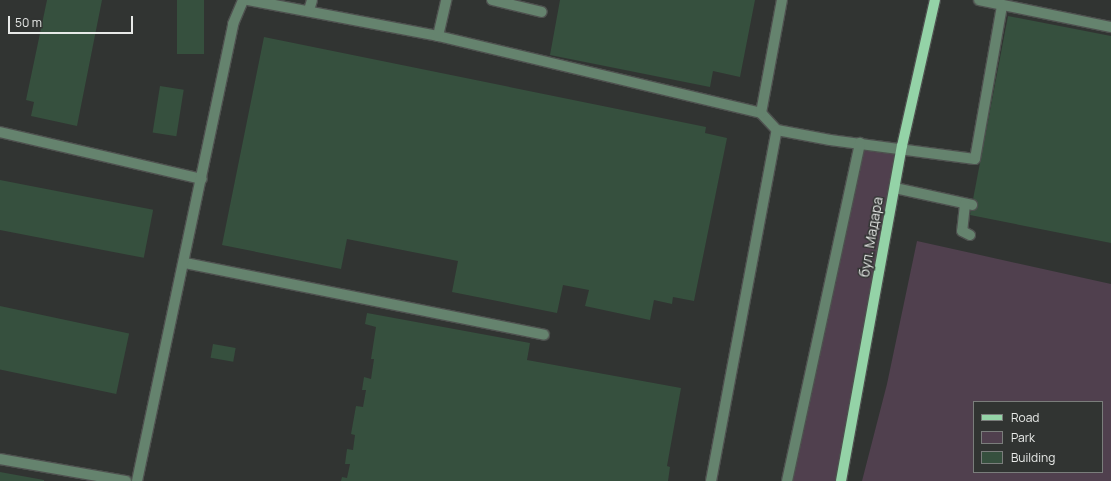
<!DOCTYPE html>
<html>
<head>
<meta charset="utf-8">
<style>
	body { margin:0 }
	#map { position:relative; width:1111px; height:481px; overflow:hidden; background:#313432; font-family:Manrope,sans-serif }
	div>[style] { position:absolute }
	.green>* { inset:0; background:#50404e }
	.building>* { inset:0; background:#36503e; transform-origin:0 0 }
	.roads { filter:drop-shadow(1px 0 #4e514f) drop-shadow(-1px 0 #4e514f) drop-shadow(0 1px #4e514f) drop-shadow(0 -1px #4e514f) }
	.minor>* { height:10px; margin:-5px; padding:0 5px; transform-origin:5px; border-radius:5px; background:#65836e }
	.major>* { height:10px; margin:-5px; padding:0 5px; transform-origin:5px; border-radius:5px; background:#94d3a7 }
	span { translate:-50% -50%; white-space:nowrap; text-align:center; line-height:1.15; -webkit-text-stroke:3px #313432; paint-order:stroke }
	.street-label { font-size:14px; color:#e8eae8 }
	.legend { position:absolute; left:973px; top:401px; width:130px; height:72px; box-sizing:border-box; background:#313432; border:1px solid #7a7d7b; margin:0; padding:5px 7px; list-style:none; font-size:12px; color:#e8eae8 }
	.legend li { display:flex; align-items:center; gap:8px; height:20px }
	.legend b { width:20px; border:1px solid #7a7d7b }
	.scale { position:absolute; left:8px; top:16px; width:125px; height:18px; box-sizing:border-box; border:2px solid #e8eae8; border-top:0; padding-left:5px; font-size:12px; line-height:14px; white-space:nowrap; color:#e8eae8; -webkit-text-stroke:3px #313432; paint-order:stroke }
</style>
</head>
<body>
<div id="map">
	<div class="green">
		<i style="clip-path:polygon(860px 143px,902px 149px,841px 481px,787px 481px)"></i>
		<i style="clip-path:polygon(evenodd,917px 241px,1111px 284px,1111px 481px,862px 481px,887px 384px,917px 241px,974px 402px,1102px 402px,1102px 472px,974px 472px,974px 402px)"></i>
	</div>
	<div class="building">
		<i style="clip-path:polygon(47px 0,102px 0,77px 126px,31px 116px,34px 102px,26px 100px)"></i>
		<i style="left:177px;top:0;width:27px;height:54px"></i>
		<i style="clip-path:polygon(560px 0,755px 0,740px 77px,713px 71px,710px 87px,550px 55px)"></i>
		<i style="clip-path:polygon(1008px 16px,1111px 36px,1111px 243px,970px 215px)"></i>
		<i style="clip-path:polygon(264px 37px,706px 127px,705px 133px,727px 138px,694px 301px,673px 297px,672px 304px,654px 300px,650px 320px,585px 306px,589px 290px,563px 285px,557px 313px,452px 292px,458px 261px,347px 239px,341px 269px,222px 245px)"></i>
		<i style="left:160px;top:86px;width:24px;height:47px;rotate:9deg"></i>
		<i style="left:0;top:180px;width:156px;height:49px;rotate:11deg"></i>
		<i style="left:0;top:306px;width:132px;height:62px;rotate:12deg"></i>
		<i style="clip-path:polygon(367px 313px,530px 343px,527px 360px,681px 388px,667px 466px,670px 467px,668px 481px,341px 481px,342px 477px,347px 478px,350px 464px,345px 464px,347px 449px,353px 450px,355px 435px,351px 434px,356px 406px,363px 407px,366px 390px,362px 390px,364px 377px,371px 379px,374px 359px,371px 359px,376px 327px,365px 324px)"></i>
		<i style="left:213px;top:344px;width:23px;height:14px;rotate:10deg"></i>
		<i style="clip-path:polygon(0 472px,44px 480px,44px 481px,0 481px)"></i>
	</div>
	<div class="roads">
		<div class="minor">
			<i style="left:248px;top:0;width:193px;rotate:10.7deg"></i>
			<i style="left:438px;top:36px;width:332px;rotate:13.4deg"></i>
			<i style="left:761px;top:113px;width:23px;rotate:47deg"></i>
			<i style="left:777px;top:130px;width:54px;rotate:10.7deg"></i>
			<i style="left:830px;top:140px;width:146px;rotate:7.5deg"></i>
			<i style="left:975px;top:159px;width:155px;rotate:-80deg"></i>
			<i style="left:492px;top:0;width:51px;rotate:13.5deg"></i>
			<i style="left:979px;top:0;width:135px;rotate:11.6deg"></i>
			<i style="left:309px;top:10px;width:10px;rotate:-73deg"></i>
			<i style="left:438px;top:36px;width:37px;rotate:-77deg"></i>
			<i style="left:761px;top:113px;width:115px;rotate:-79.5deg"></i>
			<i style="left:0;top:132px;width:207px;rotate:13.1deg"></i>
			<i style="left:895px;top:188px;width:79px;rotate:12.4deg"></i>
			<i style="left:965px;top:204px;width:27px;rotate:96deg"></i>
			<i style="left:962px;top:231px;width:9px;rotate:27deg"></i>
			<i style="left:185px;top:263px;width:366px;rotate:11.3deg"></i>
			<i style="left:0;top:459px;width:128px;rotate:9.9deg"></i>
			<i style="left:137px;top:481px;width:467px;rotate:-78.1deg"></i>
			<i style="left:233px;top:24px;width:26px;rotate:-67deg"></i>
			<i style="left:711px;top:481px;width:357px;rotate:-79.4deg"></i>
			<i style="left:787px;top:481px;width:346px;rotate:-77.8deg"></i>
		</div>
		<div class="major">
			<i style="left:841px;top:481px;width:341px;rotate:-79.7deg"></i>
			<i style="left:902px;top:146px;width:150px;rotate:-77.3deg"></i>
		</div>
	</div>
	<div class="street-label">
		<span style="left:871px;top:237px;rotate:-80deg">бул. Мадара</span>
	</div>
	<ul class="legend">
	<li><b style="height:5px;background:#94d3a7"></b>Road</li>
	<li><b style="height:11px;background:#50404e"></b>Park</li>
	<li><b style="height:11px;background:#36503e"></b>Building</li>
	</ul>
	<div class="scale">50 m</div>
</div>
</body>
</html>
